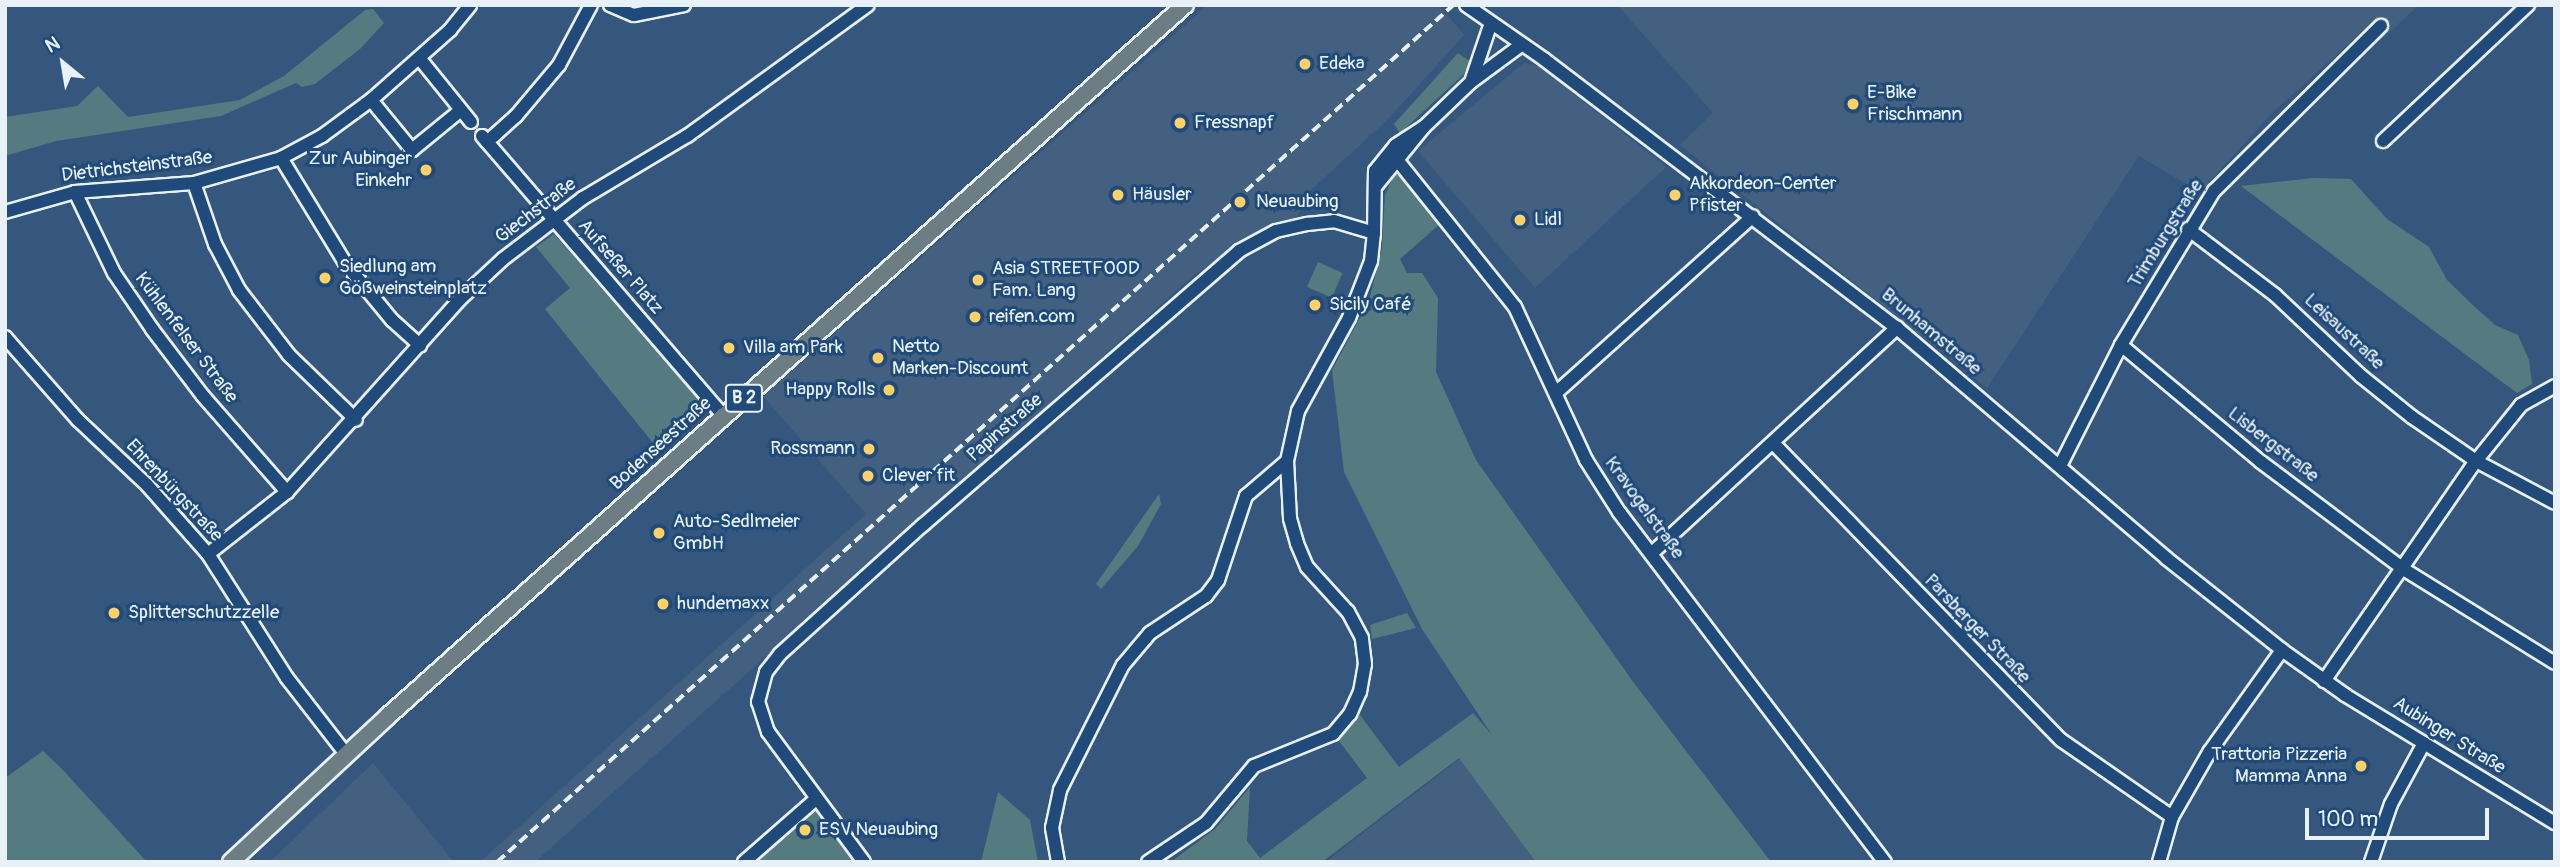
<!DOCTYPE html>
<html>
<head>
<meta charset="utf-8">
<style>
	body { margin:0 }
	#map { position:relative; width:2560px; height:867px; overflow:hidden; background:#35577e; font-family:Pangolin,sans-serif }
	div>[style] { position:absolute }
	.built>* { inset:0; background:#446080 }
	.green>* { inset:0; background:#557b81; transform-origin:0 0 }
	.roads { filter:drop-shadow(2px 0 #e8f1f8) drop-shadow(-2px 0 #e8f1f8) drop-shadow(0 2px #e8f1f8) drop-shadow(0 -2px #e8f1f8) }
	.minor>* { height:12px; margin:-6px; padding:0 6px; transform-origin:6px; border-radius:6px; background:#1f4a7a }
	.major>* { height:16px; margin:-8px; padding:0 8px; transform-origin:8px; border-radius:8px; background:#6c7e84 }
	.rail>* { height:3.5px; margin-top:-1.75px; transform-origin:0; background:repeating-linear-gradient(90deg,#e8f1f8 0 10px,transparent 0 15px) }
	.dots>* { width:19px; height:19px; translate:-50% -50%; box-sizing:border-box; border:4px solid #1f4a7a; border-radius:50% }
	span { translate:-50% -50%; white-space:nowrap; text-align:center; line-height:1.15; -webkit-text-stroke:6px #1f4a7a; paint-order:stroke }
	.shield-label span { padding:2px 5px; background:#1f4a7a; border:2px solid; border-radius:5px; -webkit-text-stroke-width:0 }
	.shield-label { font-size:18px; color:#e8f1f8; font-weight:700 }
	.poi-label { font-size:19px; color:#e8f1f8 }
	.left { translate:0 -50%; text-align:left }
	.right { translate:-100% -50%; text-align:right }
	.street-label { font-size:19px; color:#e8f1f8 }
	.frame { position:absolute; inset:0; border:7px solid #e8f1f8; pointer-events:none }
	.north { position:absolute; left:28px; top:28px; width:70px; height:70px; -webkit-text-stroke:5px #1f4a7a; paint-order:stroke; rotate:330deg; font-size:19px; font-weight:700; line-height:28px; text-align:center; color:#e8f1f8 }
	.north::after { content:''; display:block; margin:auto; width:24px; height:32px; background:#e8f1f8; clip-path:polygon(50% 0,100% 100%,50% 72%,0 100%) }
	.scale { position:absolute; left:2305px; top:808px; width:184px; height:32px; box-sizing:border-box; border:4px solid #e8f1f8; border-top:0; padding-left:9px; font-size:21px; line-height:24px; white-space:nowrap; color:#e8f1f8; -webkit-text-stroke:5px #1f4a7a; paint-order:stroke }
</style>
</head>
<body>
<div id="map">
	<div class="built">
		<i style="clip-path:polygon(1208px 5px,1439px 5px,1464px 35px,1389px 118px,1311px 190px,1295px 220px,1254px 235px,1194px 275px,535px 862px,480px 862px,866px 514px,763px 396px)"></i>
		<i style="clip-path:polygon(1617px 5px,2419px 5px,2380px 41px,2366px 28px,2271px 114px,2200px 192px,2139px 156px,1987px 388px,1680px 145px,1713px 113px)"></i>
		<i style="clip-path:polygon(1524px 63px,1539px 66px,1666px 167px,1535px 288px,1418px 151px)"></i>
		<i style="clip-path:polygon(1460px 759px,1537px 862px,1325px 862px)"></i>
		<i style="clip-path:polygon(373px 763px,454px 862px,270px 862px)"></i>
	</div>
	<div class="green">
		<i style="clip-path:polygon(373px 9px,384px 23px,360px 49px,315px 84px,302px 87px,296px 83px,221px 116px,56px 141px,5px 156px,5px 117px,77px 106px,98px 86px,128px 117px,240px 100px,284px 76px,365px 10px)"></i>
		<i style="clip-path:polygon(1458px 53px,1471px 62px,1463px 75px,1400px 133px,1394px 124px)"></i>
		<i style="clip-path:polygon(1396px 171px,1441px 223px,1400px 259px,1407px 273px,1422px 273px,1438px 298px,1436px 372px,1476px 460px,1634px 683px,1771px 862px,1536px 862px,1459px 758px,1322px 862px,1171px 862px,1215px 829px,1250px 787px,1247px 841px,1260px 858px,1367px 778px,1336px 737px,1360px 715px,1399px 767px,1473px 713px,1492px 735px,1422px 629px,1344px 472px,1332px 370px,1369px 301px,1382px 248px,1385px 195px)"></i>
		<i style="clip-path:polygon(2313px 178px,2351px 179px,2387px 219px,2429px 247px,2447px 280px,2477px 309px,2495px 325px,2518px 335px,2529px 360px,2532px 384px,2517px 393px,2241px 186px)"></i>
		<i style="clip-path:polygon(554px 234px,704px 406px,657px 448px,545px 309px,570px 288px,536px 247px)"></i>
		<i style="left:1318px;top:262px;width:27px;height:27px;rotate:24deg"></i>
		<i style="clip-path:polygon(1159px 494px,1161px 504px,1138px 546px,1101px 589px,1096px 584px)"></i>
		<i style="clip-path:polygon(1407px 613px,1416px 628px,1372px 639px,1370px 625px)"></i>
		<i style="clip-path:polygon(43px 751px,62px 769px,147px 862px,5px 862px,5px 778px)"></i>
		<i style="clip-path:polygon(998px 792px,1030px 820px,1038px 862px,981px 862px)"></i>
		<i style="clip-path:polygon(810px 798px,858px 862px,740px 862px)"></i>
	</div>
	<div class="roads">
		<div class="minor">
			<i style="left:610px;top:5px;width:26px;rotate:23deg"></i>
			<i style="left:634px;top:15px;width:51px;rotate:-11.3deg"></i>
			<i style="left:1466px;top:5px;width:96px;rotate:34.8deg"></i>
			<i style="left:1545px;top:60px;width:442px;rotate:37.3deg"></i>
			<i style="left:1897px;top:328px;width:354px;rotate:40.5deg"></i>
			<i style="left:2166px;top:558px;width:148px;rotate:38.4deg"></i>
			<i style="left:2282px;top:650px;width:77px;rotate:35.5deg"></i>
			<i style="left:2345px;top:695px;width:246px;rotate:31.4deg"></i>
			<i style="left:420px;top:59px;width:81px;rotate:51deg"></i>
			<i style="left:1472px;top:79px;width:59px;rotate:-71.3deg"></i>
			<i style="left:371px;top:100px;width:65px;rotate:50.6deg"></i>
			<i style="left:412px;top:150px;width:63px;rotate:-39.2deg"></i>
			<i style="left:482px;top:136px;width:370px;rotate:49.2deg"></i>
			<i style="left:2383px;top:141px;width:199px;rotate:-43.2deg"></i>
			<i style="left:487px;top:142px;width:39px;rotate:-42deg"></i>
			<i style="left:516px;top:116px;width:67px;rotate:-49.9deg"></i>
			<i style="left:559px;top:65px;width:68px;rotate:-61.9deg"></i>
			<i style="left:281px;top:158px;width:123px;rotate:58.6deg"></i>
			<i style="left:345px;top:263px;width:74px;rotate:50.5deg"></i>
			<i style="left:392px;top:320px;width:38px;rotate:42deg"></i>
			<i style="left:1398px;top:161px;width:187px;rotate:51.3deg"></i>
			<i style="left:1515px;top:307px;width:169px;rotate:65.1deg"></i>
			<i style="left:1586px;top:460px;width:62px;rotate:57.6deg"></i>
			<i style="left:1619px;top:512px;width:440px;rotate:52.8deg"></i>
			<i style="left:194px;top:183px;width:65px;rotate:71deg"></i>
			<i style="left:215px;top:244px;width:52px;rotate:62.4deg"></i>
			<i style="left:239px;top:290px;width:82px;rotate:52.4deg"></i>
			<i style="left:289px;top:355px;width:93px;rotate:44.1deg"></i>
			<i style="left:1375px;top:187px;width:77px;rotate:-50.8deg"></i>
			<i style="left:1424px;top:127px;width:65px;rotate:-43.8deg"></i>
			<i style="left:1471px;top:82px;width:62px;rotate:-36.5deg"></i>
			<i style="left:75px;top:192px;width:90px;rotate:64.3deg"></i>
			<i style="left:114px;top:273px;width:68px;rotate:55.8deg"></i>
			<i style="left:152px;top:329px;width:84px;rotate:52.7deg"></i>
			<i style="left:203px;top:396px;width:128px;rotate:48.8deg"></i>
			<i style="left:5px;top:212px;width:73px;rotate:-15.9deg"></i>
			<i style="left:75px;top:192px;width:119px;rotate:-4.3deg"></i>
			<i style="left:194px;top:183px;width:91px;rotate:-16deg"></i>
			<i style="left:281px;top:158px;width:47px;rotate:-28.2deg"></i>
			<i style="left:322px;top:136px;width:61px;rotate:-36.3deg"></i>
			<i style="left:371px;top:100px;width:106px;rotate:-41.5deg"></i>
			<i style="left:450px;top:30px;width:32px;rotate:-51deg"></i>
			<i style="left:2188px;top:229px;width:109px;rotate:37.2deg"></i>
			<i style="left:2275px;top:295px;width:118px;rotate:43.3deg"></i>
			<i style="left:2361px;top:376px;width:65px;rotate:38.8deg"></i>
			<i style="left:2412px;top:417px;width:78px;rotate:34.5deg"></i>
			<i style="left:2476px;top:461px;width:89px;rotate:28deg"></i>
			<i style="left:5px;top:337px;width:111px;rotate:48.7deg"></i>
			<i style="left:78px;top:420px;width:95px;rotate:43.3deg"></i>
			<i style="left:147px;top:485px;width:92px;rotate:48.5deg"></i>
			<i style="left:208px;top:554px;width:147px;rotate:57.5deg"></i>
			<i style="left:287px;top:678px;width:96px;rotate:52.2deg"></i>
			<i style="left:2121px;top:345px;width:182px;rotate:39.9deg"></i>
			<i style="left:2261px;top:462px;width:180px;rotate:36.9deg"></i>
			<i style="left:2405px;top:570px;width:176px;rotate:31.8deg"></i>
			<i style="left:1557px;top:392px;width:263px;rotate:-41.9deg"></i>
			<i style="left:1774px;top:444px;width:412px;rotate:45.9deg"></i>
			<i style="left:2061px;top:740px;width:135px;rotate:34.7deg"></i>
			<i style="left:2060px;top:466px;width:136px;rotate:-63.2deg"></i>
			<i style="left:2121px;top:345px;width:180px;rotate:-58.9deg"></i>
			<i style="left:2214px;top:191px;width:235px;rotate:-44.7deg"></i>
			<i style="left:1652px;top:553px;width:333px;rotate:-42.6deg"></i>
			<i style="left:208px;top:554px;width:100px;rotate:-38.1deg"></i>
			<i style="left:287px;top:492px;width:258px;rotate:-48.1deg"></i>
			<i style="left:459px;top:300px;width:60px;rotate:-43deg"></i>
			<i style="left:503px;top:259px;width:101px;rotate:-37.3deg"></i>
			<i style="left:583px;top:198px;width:121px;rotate:-30.8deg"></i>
			<i style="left:687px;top:136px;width:223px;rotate:-35.9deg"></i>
			<i style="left:2324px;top:681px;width:267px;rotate:-55.4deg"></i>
			<i style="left:2476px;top:461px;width:72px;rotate:-51.2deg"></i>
			<i style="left:2521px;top:405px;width:39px;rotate:-29deg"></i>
			<i style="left:744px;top:862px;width:96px;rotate:-41.2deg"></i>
			<i style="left:864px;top:862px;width:162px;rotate:-126.4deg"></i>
			<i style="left:768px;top:732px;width:32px;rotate:-108deg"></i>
			<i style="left:758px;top:702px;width:31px;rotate:-75deg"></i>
			<i style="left:766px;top:672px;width:23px;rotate:-52deg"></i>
			<i style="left:780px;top:654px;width:193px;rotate:-42.1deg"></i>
			<i style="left:923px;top:525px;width:418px;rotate:-40.9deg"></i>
			<i style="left:1239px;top:251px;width:42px;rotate:-28.4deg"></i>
			<i style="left:1276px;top:231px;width:32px;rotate:-13deg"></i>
			<i style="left:1307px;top:224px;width:27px;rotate:-6deg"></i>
			<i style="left:1334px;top:221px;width:42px;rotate:16.7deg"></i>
			<i style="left:1374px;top:233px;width:62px;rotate:-89.1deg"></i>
			<i style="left:1375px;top:171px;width:33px;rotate:-51deg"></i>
			<i style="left:1396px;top:145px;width:33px;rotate:-33deg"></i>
			<i style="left:1058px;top:862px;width:35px;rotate:-100deg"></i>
			<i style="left:1052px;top:828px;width:39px;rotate:-78deg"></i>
			<i style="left:1060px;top:790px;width:140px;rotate:-63.3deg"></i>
			<i style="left:1123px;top:665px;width:42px;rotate:-49.8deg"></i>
			<i style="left:1150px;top:633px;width:67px;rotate:-33.5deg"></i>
			<i style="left:1206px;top:596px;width:20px;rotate:-53deg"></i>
			<i style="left:1218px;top:580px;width:89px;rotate:-71.6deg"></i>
			<i style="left:1246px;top:496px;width:54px;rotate:-40.5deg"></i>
			<i style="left:1148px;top:862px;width:70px;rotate:-33.9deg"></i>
			<i style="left:1206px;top:823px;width:75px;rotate:-49.9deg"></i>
			<i style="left:1254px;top:766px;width:85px;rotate:-22.1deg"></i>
			<i style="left:1333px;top:734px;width:26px;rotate:-50deg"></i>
			<i style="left:1350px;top:714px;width:24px;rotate:-66deg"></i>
			<i style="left:1360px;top:692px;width:28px;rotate:-80deg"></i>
			<i style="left:1365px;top:664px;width:26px;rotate:-97deg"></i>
			<i style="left:1362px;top:638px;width:30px;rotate:-118deg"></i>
			<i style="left:1348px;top:612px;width:61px;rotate:-132.3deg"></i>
			<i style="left:1307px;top:567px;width:26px;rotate:-113deg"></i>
			<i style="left:1297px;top:543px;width:26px;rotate:-106deg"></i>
			<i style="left:1290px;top:518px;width:57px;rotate:-93deg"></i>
			<i style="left:1287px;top:461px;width:51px;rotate:-77.6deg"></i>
			<i style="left:1298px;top:411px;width:106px;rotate:-61.3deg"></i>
			<i style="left:1349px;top:318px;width:61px;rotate:-68.9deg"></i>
			<i style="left:1371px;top:261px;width:28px;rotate:-84deg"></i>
			<i style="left:2159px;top:862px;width:47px;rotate:-73.9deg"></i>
			<i style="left:2172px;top:817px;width:76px;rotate:-60.1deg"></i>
			<i style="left:2210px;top:751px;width:124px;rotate:-54.5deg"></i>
			<i style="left:2371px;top:862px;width:61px;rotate:-71deg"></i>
			<i style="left:2391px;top:804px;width:69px;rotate:-61.6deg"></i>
		</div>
		<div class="major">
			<i style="left:231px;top:862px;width:214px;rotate:-42.9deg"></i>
			<i style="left:388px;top:716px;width:1068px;rotate:-41.74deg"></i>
		</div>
	</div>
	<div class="rail">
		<i style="left:497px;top:862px;width:1284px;rotate:-41.87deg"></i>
	</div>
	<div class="dots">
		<i style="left:1305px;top:64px;background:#ffd166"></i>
		<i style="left:1853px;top:104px;background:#ffd166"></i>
		<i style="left:1180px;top:123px;background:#ffd166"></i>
		<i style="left:426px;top:170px;background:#ffd166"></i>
		<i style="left:1118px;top:195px;background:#ffd166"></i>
		<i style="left:1675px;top:195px;background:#ffd166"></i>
		<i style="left:1240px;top:202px;background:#ffd166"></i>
		<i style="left:1520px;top:220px;background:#ffd166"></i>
		<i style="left:325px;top:278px;background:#ffd166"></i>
		<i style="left:978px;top:280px;background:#ffd166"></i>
		<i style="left:1315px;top:305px;background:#ffd166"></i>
		<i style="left:975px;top:317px;background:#ffd166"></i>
		<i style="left:729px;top:348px;background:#ffd166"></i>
		<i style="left:878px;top:358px;background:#ffd166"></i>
		<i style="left:889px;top:390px;background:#ffd166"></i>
		<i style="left:869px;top:449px;background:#ffd166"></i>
		<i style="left:868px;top:476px;background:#ffd166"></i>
		<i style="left:659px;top:533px;background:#ffd166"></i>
		<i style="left:663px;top:604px;background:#ffd166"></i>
		<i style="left:114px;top:613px;background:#ffd166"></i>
		<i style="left:2361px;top:766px;background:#ffd166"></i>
		<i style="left:805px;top:830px;background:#ffd166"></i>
	</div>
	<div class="shield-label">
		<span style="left:744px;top:398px">B 2</span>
	</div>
	<div class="poi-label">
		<span class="left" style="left:1319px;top:64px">Edeka</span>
		<span class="left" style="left:1867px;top:104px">E-Bike<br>Frischmann</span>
		<span class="left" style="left:1194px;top:123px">Fressnapf</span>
		<span class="right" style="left:412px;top:170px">Zur Aubinger<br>Einkehr</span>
		<span class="left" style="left:1689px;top:195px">Akkordeon-Center<br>Pfister</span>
		<span class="left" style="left:1132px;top:195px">Häusler</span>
		<span class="left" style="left:1256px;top:202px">Neuaubing</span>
		<span class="left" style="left:1534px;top:220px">Lidl</span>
		<span class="left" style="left:339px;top:278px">Siedlung am<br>Gößweinsteinplatz</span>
		<span class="left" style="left:992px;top:280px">Asia STREETFOOD<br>Fam. Lang</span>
		<span class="left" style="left:1329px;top:305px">Sicily Café</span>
		<span class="left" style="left:989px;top:317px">reifen.com</span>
		<span class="left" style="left:892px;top:358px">Netto<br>Marken-Discount</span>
		<span class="left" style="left:743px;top:348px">Villa am Park</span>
		<span class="right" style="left:875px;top:390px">Happy Rolls</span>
		<span class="right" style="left:855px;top:449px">Rossmann</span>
		<span class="left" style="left:882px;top:476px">Clever fit</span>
		<span class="left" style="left:673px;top:533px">Auto-Sedlmeier<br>GmbH</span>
		<span class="left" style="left:677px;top:604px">hundemaxx</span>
		<span class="left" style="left:128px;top:613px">Splitterschutzzelle</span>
		<span class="right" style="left:2347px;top:766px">Trattoria Pizzeria<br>Mamma Anna</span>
		<span class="left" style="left:819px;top:830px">ESV Neuaubing</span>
	</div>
	<div class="street-label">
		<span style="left:137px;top:167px;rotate:-7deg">Dietrichsteinstraße</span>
		<span style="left:536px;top:211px;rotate:-37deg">Giechstraße</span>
		<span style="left:2166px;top:234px;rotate:-58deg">Trimburgstraße</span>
		<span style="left:620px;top:267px;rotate:49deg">Aufseßer Platz</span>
		<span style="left:1931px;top:332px;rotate:40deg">Brunhamstraße</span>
		<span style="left:2344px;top:332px;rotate:43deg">Leisaustraße</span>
		<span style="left:186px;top:338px;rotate:53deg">Kühlenfelser Straße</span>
		<span style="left:1005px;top:428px;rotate:-41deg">Papinstraße</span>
		<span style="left:661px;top:444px;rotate:-42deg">Bodenseestraße</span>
		<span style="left:2273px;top:445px;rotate:38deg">Lisbergstraße</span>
		<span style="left:174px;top:491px;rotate:47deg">Ehrenbürgstraße</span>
		<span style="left:1644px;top:508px;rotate:54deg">Kravogelstraße</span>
		<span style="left:1977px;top:629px;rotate:46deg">Parsberger Straße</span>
		<span style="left:2449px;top:736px;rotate:32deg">Aubinger Straße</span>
	</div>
	<div class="frame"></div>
	<div class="north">N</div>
	<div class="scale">100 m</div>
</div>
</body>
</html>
